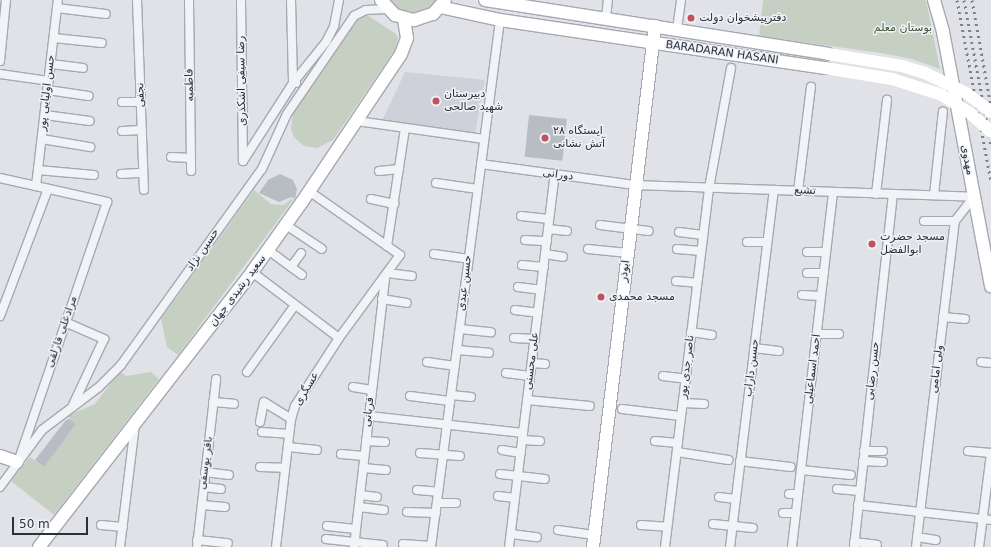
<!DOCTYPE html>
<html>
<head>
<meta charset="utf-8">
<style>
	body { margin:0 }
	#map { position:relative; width:991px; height:547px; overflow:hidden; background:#e0e2e7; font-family:"DejaVu Sans","Noto Naskh Arabic",sans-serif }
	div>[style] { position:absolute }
	.built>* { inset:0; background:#ced1d9 }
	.green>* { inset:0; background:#c5d0c2 }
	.building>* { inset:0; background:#b8bcc3; transform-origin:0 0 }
	.roads { filter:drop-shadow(1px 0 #a6a9b1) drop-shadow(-1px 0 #a6a9b1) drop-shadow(0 1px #a6a9b1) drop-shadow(0 -1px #a6a9b1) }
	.street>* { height:8px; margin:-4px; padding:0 4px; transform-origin:4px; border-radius:4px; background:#f2f3f6 }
	.secondary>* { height:12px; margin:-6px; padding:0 6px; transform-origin:6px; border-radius:6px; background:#fff }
	.rail>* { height:3px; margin-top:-1.5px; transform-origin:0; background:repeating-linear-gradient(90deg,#7b828f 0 2px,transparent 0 6px) }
	.secondary-bridge>* { height:12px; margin:-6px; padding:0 6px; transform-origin:6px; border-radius:6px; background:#fff }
	.dots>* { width:11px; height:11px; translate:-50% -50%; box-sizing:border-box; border:2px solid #eff1f5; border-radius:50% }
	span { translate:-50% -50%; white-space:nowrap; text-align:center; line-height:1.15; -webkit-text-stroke:3px #eff1f5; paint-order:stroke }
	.poi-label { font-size:11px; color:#2a303d }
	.left { translate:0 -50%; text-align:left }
	.park-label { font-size:11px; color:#3e5739 }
	.street-label { font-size:11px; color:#2a303d }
	.scale { position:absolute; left:12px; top:517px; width:76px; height:18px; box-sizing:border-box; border:2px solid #2a303d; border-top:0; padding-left:5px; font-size:12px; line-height:14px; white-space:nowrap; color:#2a303d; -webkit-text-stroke:3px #eff1f5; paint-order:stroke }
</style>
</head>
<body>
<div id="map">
	<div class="built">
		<i style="clip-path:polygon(405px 72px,485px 80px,475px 134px,382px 121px)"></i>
	</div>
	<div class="green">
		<i style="clip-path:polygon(387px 0,439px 0,429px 10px,407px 14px,397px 10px)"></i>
		<i style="clip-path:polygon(763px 0,926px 0,940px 69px,912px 59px,881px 53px,759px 36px)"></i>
		<i style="clip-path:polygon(367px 15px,396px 34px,398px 38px,396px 48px,333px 140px,317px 148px,304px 146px,294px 137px,291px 129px,293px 113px,356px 19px)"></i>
		<i style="clip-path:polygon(254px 190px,271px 204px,284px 205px,291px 199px,293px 200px,178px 355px,167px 347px,161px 319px)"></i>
		<i style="clip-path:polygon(120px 371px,126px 376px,151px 372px,159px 379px,54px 515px,11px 481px,30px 457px,44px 467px,60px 445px,52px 438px,56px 433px,65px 439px,76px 424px,67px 416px,95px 404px)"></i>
	</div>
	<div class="building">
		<i style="left:529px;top:115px;width:38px;height:42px;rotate:6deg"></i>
		<i style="clip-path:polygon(280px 174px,293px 180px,297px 189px,295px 199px,291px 197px,279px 202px,259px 193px,268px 180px)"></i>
		<i style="clip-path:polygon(70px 419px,76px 424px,44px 467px,35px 460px,66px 420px)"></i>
	</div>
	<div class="roads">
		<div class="street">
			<i style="left:137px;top:0;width:190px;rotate:87.9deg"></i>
			<i style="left:189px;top:0;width:171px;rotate:89.3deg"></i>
			<i style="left:241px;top:0;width:161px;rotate:89.3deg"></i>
			<i style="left:291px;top:0;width:83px;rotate:88.6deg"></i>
			<i style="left:293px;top:83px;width:3px"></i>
			<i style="left:57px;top:8px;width:49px;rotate:7deg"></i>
			<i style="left:606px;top:18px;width:18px;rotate:-84deg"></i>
			<i style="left:677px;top:29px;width:29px;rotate:-82deg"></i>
			<i style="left:54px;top:38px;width:48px;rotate:5.9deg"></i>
			<i style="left:0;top:61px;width:61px;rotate:-84.4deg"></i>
			<i style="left:51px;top:64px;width:32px;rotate:7deg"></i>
			<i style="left:0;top:74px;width:49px;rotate:8.1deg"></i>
			<i style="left:48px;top:90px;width:41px;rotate:8.3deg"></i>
			<i style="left:122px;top:102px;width:19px"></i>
			<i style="left:45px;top:115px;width:45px;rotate:7.6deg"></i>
			<i style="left:357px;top:121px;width:128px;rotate:8.1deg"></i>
			<i style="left:122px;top:131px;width:20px;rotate:-3deg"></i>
			<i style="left:42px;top:139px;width:49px;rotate:9.5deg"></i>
			<i style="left:171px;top:157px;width:20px;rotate:3deg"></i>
			<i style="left:243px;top:161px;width:93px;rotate:-57.3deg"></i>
			<i style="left:293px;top:83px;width:53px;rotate:-51.2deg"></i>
			<i style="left:326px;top:42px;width:18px;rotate:-63deg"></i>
			<i style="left:334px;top:26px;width:26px;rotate:-79deg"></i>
			<i style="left:481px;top:164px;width:155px;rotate:7.8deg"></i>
			<i style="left:635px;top:185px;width:339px;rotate:2deg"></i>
			<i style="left:38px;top:170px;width:56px;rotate:5.1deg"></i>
			<i style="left:379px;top:171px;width:20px;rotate:-6deg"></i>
			<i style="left:121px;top:174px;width:22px;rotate:-3deg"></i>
			<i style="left:0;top:178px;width:110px;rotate:12.6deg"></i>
			<i style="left:107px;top:202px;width:268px;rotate:108.9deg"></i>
			<i style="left:436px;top:183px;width:42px;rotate:8.1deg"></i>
			<i style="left:36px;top:186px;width:187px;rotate:-83.3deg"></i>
			<i style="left:798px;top:191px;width:105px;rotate:-82.9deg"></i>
			<i style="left:876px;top:194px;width:95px;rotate:-83.3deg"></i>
			<i style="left:934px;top:195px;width:84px;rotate:-83.9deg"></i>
			<i style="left:371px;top:199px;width:24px;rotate:12deg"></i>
			<i style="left:521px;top:216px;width:28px;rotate:6deg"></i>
			<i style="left:924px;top:221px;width:31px"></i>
			<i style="left:286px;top:225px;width:43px;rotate:33.7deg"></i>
			<i style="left:600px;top:225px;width:49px;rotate:7deg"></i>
			<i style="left:548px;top:229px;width:19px;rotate:6deg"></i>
			<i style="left:679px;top:232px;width:24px;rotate:7deg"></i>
			<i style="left:525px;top:240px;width:22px;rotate:3deg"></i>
			<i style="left:747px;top:242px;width:20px"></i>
			<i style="left:387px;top:246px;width:119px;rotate:-81.3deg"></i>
			<i style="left:588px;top:249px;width:40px;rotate:5.7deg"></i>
			<i style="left:677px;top:249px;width:24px;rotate:5deg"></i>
			<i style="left:268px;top:250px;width:42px;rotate:36.3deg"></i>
			<i style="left:807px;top:252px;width:19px"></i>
			<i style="left:434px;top:254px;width:35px;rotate:8deg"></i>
			<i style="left:545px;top:254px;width:18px;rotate:9deg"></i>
			<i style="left:522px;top:265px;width:22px;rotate:5deg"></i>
			<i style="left:291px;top:267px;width:17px;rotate:-54deg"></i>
			<i style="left:252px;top:272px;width:109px;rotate:37.2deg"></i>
			<i style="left:387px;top:273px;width:25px;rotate:7deg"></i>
			<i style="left:807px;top:273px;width:17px"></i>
			<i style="left:676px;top:281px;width:21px;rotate:5deg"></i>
			<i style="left:518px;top:287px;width:23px;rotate:7deg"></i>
			<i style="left:802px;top:295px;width:19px;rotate:3deg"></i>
			<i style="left:382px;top:299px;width:25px;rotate:9deg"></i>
			<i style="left:515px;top:310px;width:23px;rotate:7deg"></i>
			<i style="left:0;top:316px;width:136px;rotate:-69.3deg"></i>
			<i style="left:943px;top:317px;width:22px;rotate:5deg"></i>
			<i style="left:65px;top:322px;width:43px;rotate:23.6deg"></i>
			<i style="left:104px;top:339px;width:73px;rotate:115.2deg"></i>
			<i style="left:460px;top:329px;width:31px;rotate:6deg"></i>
			<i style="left:691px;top:332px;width:21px;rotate:8deg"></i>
			<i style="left:817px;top:334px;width:22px"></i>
			<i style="left:514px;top:338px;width:21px;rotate:3deg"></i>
			<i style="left:754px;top:348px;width:25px;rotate:7deg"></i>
			<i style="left:457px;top:350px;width:32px;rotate:5deg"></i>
			<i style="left:427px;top:362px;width:28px;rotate:8deg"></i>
			<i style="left:981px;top:362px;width:10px;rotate:6deg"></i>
			<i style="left:532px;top:363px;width:13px;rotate:4deg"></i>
			<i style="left:247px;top:372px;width:82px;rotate:-54.4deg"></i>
			<i style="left:506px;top:373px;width:24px;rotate:7deg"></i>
			<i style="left:663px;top:376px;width:23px;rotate:7deg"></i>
			<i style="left:353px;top:387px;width:19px;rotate:9deg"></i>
			<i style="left:451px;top:395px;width:20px;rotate:6deg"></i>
			<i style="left:410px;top:396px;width:40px;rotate:7.1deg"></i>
			<i style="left:527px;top:400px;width:63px;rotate:5.4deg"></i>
			<i style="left:213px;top:402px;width:21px;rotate:5deg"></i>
			<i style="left:683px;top:403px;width:21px;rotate:3deg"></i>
			<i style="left:622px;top:409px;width:59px;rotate:6.8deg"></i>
			<i style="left:369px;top:416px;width:155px;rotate:6.3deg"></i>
			<i style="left:260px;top:422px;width:20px;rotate:-79deg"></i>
			<i style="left:264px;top:402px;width:32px;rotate:32deg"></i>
			<i style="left:262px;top:432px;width:27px;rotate:4deg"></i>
			<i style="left:522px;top:440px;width:18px;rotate:3deg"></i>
			<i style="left:366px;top:441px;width:19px;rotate:3deg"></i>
			<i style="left:655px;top:441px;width:23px;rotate:5deg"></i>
			<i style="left:288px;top:447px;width:29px;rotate:6deg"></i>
			<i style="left:502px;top:450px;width:19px;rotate:9deg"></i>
			<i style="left:864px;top:451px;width:19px"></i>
			<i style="left:968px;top:451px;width:23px;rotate:5deg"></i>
			<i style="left:677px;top:452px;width:52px;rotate:8.9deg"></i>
			<i style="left:420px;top:453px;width:40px;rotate:4.3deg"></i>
			<i style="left:341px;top:454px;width:23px;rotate:5deg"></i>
			<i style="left:740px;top:461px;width:51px;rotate:6.7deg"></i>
			<i style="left:863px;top:461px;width:20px;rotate:3deg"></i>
			<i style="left:260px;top:467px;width:25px;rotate:2deg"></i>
			<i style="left:363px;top:468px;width:23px;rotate:5deg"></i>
			<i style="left:801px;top:470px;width:50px;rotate:5.7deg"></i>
			<i style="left:205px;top:472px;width:24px;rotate:7deg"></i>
			<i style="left:500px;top:474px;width:45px;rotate:6.3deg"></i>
			<i style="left:0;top:487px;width:71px;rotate:-53.6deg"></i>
			<i style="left:42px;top:430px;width:71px;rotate:-37deg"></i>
			<i style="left:99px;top:387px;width:31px;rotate:-45deg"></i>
			<i style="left:121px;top:365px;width:241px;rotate:-54.3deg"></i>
			<i style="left:262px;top:169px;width:60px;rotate:-65.6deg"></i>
			<i style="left:287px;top:114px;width:119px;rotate:-55.6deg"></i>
			<i style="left:354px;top:16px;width:13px;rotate:-27deg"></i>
			<i style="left:366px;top:10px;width:21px;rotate:-3deg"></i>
			<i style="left:204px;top:487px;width:17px;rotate:7deg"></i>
			<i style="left:837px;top:489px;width:23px;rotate:5deg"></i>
			<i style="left:417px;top:490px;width:21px;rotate:5deg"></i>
			<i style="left:789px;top:494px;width:9px"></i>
			<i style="left:360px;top:495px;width:17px;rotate:7deg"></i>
			<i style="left:498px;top:496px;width:17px;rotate:7deg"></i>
			<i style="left:719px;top:497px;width:17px;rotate:7deg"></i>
			<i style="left:437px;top:503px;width:19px"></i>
			<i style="left:202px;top:505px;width:23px;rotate:5deg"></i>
			<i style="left:858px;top:505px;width:134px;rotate:6.4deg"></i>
			<i style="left:359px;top:507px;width:25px;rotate:7deg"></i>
			<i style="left:407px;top:512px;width:29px;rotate:2deg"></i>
			<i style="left:783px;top:513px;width:13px"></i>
			<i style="left:713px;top:524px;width:40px;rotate:5.7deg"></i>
			<i style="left:101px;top:525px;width:22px;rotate:5deg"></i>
			<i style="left:641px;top:525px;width:26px;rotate:4deg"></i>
			<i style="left:327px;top:526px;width:29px;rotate:6deg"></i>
			<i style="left:558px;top:530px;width:36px;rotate:8deg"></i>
			<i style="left:511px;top:534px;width:26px;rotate:7deg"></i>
			<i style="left:917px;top:537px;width:19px;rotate:9deg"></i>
			<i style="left:326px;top:539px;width:57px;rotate:6deg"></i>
			<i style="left:197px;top:540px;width:31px;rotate:6deg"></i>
			<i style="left:854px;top:542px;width:23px;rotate:7deg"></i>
			<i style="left:403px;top:544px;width:28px;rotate:4deg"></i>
			<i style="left:120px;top:547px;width:123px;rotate:-83deg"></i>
			<i style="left:197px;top:547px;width:169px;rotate:-83.5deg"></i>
			<i style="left:276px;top:547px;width:129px;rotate:-83.3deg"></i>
			<i style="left:291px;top:419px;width:14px;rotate:-73deg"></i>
			<i style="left:295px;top:406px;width:81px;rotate:-57.1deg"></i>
			<i style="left:339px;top:338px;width:103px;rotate:-53.7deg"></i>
			<i style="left:400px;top:255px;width:111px;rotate:-144.9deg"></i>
			<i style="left:354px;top:547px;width:271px;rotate:-83.4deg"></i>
			<i style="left:431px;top:547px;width:531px;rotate:-82.54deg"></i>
			<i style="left:509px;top:547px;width:376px;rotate:-83deg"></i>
			<i style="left:665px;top:547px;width:362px;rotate:-83deg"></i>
			<i style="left:709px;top:188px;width:122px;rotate:-79.6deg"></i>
			<i style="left:730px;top:547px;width:360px;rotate:-83deg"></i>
			<i style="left:792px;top:547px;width:357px;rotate:-83.4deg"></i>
			<i style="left:854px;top:547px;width:355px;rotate:-83.7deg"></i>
			<i style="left:916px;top:547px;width:328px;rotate:-83.2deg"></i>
			<i style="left:955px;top:221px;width:31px;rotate:-52deg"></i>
			<i style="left:979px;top:547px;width:95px;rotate:-82.7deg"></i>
		</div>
		<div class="secondary">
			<i style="left:381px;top:0;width:21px;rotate:47deg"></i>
			<i style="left:395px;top:15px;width:20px;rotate:15deg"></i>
			<i style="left:414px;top:20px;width:20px;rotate:-18deg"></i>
			<i style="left:433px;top:14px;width:18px;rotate:-49deg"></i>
			<i style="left:485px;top:0;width:347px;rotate:8.9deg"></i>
			<i style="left:934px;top:0;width:33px;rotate:74deg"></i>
			<i style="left:943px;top:32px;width:259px;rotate:79.3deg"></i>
			<i style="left:440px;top:7px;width:61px;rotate:12.2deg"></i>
			<i style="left:500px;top:20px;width:329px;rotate:8.4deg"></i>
			<i style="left:0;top:456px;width:18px;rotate:19deg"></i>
			<i style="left:39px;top:547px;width:348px;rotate:-52.2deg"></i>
			<i style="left:252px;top:272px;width:86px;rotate:-54.5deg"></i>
			<i style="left:302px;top:202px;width:178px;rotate:-56.2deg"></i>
			<i style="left:401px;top:54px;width:17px;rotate:-69deg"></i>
			<i style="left:407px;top:38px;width:19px;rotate:-99deg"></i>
			<i style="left:593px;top:547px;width:525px;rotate:-83.21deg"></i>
		</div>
	</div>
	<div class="rail">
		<i style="left:957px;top:0;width:185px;rotate:79.4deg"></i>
		<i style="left:964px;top:0;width:147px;rotate:79.5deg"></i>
		<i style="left:972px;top:0;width:109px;rotate:79.9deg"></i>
	</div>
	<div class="secondary-bridge">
		<i style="left:828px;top:54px;width:75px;rotate:9.2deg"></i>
		<i style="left:902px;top:66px;width:24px;rotate:17deg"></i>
		<i style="left:925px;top:73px;width:46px;rotate:26deg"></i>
		<i style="left:966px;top:93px;width:31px;rotate:37deg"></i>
		<i style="left:825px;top:68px;width:68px;rotate:9.3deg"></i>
		<i style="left:892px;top:79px;width:52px;rotate:17.7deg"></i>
		<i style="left:942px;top:95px;width:35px;rotate:33deg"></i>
		<i style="left:971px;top:114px;width:27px;rotate:42deg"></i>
	</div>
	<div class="dots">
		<i style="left:691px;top:18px;background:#be535e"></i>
		<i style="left:436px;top:101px;background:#be535e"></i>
		<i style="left:545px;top:138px;background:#be535e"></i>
		<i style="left:872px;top:244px;background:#be535e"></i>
		<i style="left:601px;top:297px;background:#be535e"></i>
	</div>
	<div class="poi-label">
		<span class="left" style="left:699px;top:18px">دفترپیشخوان دولت</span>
		<span class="left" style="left:444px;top:101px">دبیرستان<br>شهید صالحی</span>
		<span class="left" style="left:553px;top:138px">ایستگاه ۲۸<br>آتش نشانی</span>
		<span class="left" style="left:880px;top:244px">مسجد حضرت<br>ابوالفضل</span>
		<span class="left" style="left:609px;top:297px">مسجد محمدی</span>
	</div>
	<div class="park-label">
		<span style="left:903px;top:28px">بوستان معلم</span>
	</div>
	<div class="street-label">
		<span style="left:722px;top:53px;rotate:8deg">BARADARAN HASANI</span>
		<span style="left:242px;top:81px;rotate:-91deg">رضا سیفی اشکذری</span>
		<span style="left:190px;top:85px;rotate:-91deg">فاطمیه</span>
		<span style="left:47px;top:93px;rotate:-83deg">حسن اولیایی پور</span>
		<span style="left:141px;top:95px;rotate:-92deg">نجفی</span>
		<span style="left:967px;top:160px;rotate:79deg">مهدوی</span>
		<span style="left:558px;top:175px;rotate:8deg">دورانی</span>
		<span style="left:805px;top:191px;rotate:2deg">تشیع</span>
		<span style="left:203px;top:250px;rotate:-55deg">حسین نژاد</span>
		<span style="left:625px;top:271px;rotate:-83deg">ابوذر</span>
		<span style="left:465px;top:283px;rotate:-83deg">حسین عبدی</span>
		<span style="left:238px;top:291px;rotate:-53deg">سعید رشیدی جهان</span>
		<span style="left:62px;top:332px;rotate:-71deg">مرادعلی قارلقی</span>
		<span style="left:532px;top:361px;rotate:-83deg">علی محسنی</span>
		<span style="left:687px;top:367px;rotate:-83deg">ناصر جدی پور</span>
		<span style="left:752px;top:368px;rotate:-83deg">حسین داراب</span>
		<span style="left:813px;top:369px;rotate:-83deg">احمد اسماعیلی</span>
		<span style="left:937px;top:369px;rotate:-83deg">ولی امامی</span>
		<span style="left:873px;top:371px;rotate:-84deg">حسن رضایی</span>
		<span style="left:307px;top:389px;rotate:-59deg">عسگری</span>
		<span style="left:369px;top:412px;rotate:-83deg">قربانی</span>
		<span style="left:206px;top:463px;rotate:-83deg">باقر یوسفی</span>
	</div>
	<div class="scale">50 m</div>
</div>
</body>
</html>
